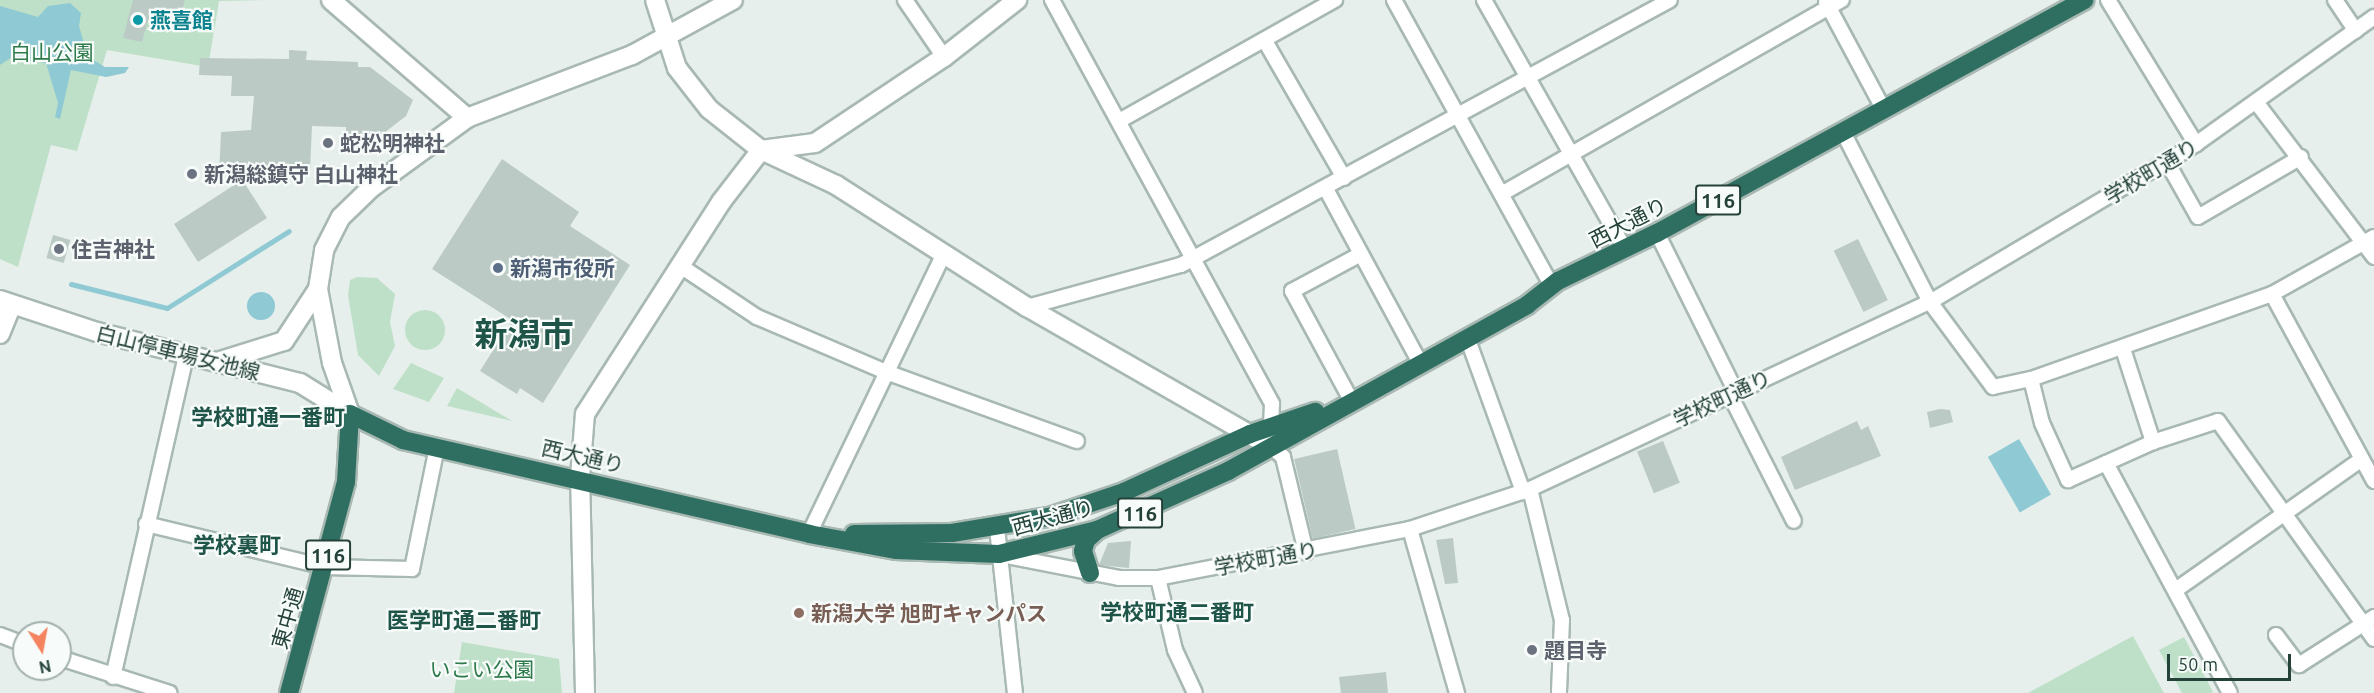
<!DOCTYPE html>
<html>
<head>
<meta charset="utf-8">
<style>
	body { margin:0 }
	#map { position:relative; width:2374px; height:693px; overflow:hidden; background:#e6efeb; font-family:Ubuntu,"Noto Sans JP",sans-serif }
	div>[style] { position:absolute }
	.green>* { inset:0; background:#bfe0c8 }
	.round { border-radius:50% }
	.water>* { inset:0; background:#8ec9d4; transform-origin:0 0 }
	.stream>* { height:5px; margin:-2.5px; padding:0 2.5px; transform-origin:2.5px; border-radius:2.5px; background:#8ec9d4 }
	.building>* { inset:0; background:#bbcac4; transform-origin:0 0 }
	.roads { filter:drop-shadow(2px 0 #a8b8b2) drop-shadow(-2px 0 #a8b8b2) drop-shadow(0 2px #a8b8b2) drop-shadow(0 -2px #a8b8b2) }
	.street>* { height:14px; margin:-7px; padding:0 7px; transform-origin:7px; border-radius:7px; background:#fff }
	.secondary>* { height:18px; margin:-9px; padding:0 9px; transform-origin:9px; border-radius:9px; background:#fff }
	.highway>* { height:18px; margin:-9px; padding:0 9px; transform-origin:9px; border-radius:9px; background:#2f6f62 }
	.dots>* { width:16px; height:16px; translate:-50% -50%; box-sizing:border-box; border:3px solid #f7fbf9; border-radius:50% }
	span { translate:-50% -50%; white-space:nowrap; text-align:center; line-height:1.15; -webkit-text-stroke:4.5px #f7fbf9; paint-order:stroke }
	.shield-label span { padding:2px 4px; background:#f7fbf9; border:2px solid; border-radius:4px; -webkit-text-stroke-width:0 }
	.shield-label { font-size:20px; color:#24423a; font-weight:700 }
	.culture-label { font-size:21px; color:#0d838f; font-weight:700 }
	.left { translate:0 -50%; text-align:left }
	.park-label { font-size:21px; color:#2d7a4b }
	.worship-label { font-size:21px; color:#5b616d; font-weight:700 }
	.street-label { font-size:21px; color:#24423a }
	.service-label { font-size:21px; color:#4e5e75; font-weight:700 }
	.education-label { font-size:21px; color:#785e54; font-weight:700 }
	.neighbourhood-label { font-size:22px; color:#1f5548; font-weight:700 }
	.town-label { font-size:33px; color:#1f5548; font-weight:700 }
	.north { position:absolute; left:12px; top:621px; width:60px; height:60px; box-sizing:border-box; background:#f7fbf9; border:2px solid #a3b1ad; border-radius:50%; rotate:169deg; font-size:16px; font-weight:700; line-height:24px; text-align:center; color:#24423a }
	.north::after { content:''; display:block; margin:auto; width:21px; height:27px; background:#f4845f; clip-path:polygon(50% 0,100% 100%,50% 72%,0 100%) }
	.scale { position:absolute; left:2167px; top:654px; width:124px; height:27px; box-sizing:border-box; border:3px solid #24423a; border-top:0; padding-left:8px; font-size:18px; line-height:21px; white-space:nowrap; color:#24423a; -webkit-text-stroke:4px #f7fbf9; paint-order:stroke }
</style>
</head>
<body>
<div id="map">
	<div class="green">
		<i style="clip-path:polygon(0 0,268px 0,219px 1px,208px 67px,107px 50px,77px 151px,51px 145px,18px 267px,0 259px)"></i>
		<i style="clip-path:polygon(357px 277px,377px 278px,395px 294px,390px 322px,395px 346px,379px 376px,358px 355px,348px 295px,350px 280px)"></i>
		<i class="round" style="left:405px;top:310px;width:40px;height:40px"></i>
		<i style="clip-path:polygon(411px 363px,444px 378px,429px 402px,393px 389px)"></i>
		<i style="clip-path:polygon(457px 388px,512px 421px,447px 406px)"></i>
		<i style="clip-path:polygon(2133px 636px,2164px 693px,2028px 693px)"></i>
		<i style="clip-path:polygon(2184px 637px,2213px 692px,2210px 693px,2182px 693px,2159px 650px)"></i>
		<i style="clip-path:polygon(462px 642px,559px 659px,562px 693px,454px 693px)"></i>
	</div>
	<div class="water">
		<i style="clip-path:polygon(70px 3px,81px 13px,79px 26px,88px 57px,105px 67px,129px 67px,125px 73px,106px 77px,71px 70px,60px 119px,55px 117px,58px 103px,46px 63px,12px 57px,0 65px,0 6px,38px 17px,48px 6px)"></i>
		<i class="round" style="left:247px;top:292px;width:28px;height:28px"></i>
		<i style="left:2019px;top:439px;width:64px;height:36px;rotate:60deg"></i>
	</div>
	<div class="stream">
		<i style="left:71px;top:284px;width:99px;rotate:14deg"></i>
		<i style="left:167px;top:308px;width:144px;rotate:-32.3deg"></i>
	</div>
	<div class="building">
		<i style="clip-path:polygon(133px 0,185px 0,180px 16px,157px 10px,154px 21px,148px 20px,142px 42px,123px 38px)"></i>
		<i style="clip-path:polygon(289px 50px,307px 51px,306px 60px,358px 62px,358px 67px,370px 67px,413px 100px,406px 116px,371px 143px,370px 134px,346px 134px,346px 127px,312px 126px,310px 170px,279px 169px,279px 182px,243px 181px,267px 218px,198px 262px,174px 224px,248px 176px,219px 175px,221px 132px,251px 130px,254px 96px,231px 96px,232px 76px,199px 75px,200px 58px,289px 59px)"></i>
		<i style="clip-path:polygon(502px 159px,579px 212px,570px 226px,630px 265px,543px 403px,520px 388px,517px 394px,480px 371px,512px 320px,432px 269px)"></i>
		<i style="left:53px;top:235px;width:18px;height:24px;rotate:16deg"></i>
		<i style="left:1858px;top:239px;width:68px;height:27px;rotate:64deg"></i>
		<i style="clip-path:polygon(1940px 409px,1950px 410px,1953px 422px,1930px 428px,1927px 412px)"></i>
		<i style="clip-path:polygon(1857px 421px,1861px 430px,1868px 426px,1881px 456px,1795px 490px,1781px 457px)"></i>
		<i style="left:1663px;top:441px;width:45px;height:28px;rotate:68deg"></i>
		<i style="left:1337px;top:449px;width:82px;height:44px;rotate:77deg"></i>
		<i style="clip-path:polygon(1453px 538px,1458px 583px,1445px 584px,1436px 540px)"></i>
		<i style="clip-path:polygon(1131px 541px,1129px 568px,1099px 565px,1108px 543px)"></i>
		<i style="clip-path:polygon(1386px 672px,1388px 693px,1341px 693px,1339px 677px)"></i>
	</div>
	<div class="roads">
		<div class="street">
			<i style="left:905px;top:0;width:69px;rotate:55.6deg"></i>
			<i style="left:1052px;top:0;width:460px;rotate:61.4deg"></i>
			<i style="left:1272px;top:404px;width:42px;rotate:92.7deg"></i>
			<i style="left:1270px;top:446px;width:17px;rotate:40deg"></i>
			<i style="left:1283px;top:457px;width:98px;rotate:76.4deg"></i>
			<i style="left:1394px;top:0;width:327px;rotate:61.1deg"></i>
			<i style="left:1484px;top:0;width:286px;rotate:60.5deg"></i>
			<i style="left:2108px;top:0;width:169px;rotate:58.6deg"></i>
			<i style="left:2335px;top:0;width:37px;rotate:56deg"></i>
			<i style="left:1826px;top:2px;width:123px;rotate:61.8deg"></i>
			<i style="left:1265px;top:41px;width:158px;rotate:60deg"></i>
			<i style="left:2256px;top:102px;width:195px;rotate:52.7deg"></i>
			<i style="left:1119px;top:121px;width:248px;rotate:-29.3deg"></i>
			<i style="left:1843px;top:132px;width:191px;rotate:62.9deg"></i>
			<i style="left:1930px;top:302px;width:106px;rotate:53.5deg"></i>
			<i style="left:1993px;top:387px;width:39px;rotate:-12deg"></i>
			<i style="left:2031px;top:379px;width:256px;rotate:-19.4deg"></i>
			<i style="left:2272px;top:294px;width:117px;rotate:-29.2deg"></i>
			<i style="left:2167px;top:162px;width:63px;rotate:60.6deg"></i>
			<i style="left:2198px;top:217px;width:119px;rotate:-30.2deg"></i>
			<i style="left:1326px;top:189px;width:198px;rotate:61.6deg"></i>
			<i style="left:1503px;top:193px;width:390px;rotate:-29.7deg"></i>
			<i style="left:1657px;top:233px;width:178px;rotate:63.6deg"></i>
			<i style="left:682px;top:267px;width:90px;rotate:33.7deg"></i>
			<i style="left:757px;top:317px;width:140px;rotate:23.1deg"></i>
			<i style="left:886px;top:372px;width:203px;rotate:19.9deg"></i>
			<i style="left:2272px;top:294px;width:213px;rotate:61.4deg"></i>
			<i style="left:1027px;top:307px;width:160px;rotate:-15.3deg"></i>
			<i style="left:1181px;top:265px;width:556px;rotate:-28.45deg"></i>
			<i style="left:1467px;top:337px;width:165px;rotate:70.1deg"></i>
			<i style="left:2123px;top:349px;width:98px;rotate:72.1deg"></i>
			<i style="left:2153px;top:442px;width:68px;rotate:-17.9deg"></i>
			<i style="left:2218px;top:421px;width:268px;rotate:54.4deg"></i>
			<i style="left:2031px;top:379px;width:45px;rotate:76deg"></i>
			<i style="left:2042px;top:423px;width:63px;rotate:65.5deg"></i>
			<i style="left:2068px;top:480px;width:93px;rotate:-24.1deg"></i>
			<i style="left:1730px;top:395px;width:141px;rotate:63.1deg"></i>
			<i style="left:1351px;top:400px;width:124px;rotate:-118.4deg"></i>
			<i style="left:1292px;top:291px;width:78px;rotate:-28.2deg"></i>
			<i style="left:2106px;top:463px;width:261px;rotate:61.7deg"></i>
			<i style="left:1530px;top:489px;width:135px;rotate:76.3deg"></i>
			<i style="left:1562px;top:620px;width:73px;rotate:92.4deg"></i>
			<i style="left:146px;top:524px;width:184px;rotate:13.5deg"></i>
			<i style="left:325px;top:567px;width:87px;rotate:1.3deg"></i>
			<i style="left:412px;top:569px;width:125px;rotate:-78.4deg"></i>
			<i style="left:997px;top:528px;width:166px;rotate:83.8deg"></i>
			<i style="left:1410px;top:529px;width:171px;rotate:74deg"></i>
			<i style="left:809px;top:534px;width:312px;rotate:-64.3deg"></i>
			<i style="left:1001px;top:555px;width:120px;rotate:11deg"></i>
			<i style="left:1119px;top:578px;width:39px"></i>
			<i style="left:1158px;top:578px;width:257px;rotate:-11deg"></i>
			<i style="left:1410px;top:529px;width:126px;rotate:-18.4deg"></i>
			<i style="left:1530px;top:489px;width:442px;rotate:-25.1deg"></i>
			<i style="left:1930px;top:302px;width:309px;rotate:-30.7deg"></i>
			<i style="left:2196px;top:144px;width:219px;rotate:-35.5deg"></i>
			<i style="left:1158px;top:578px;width:74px;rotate:76.7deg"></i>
			<i style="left:1175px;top:650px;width:47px;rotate:65.1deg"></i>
			<i style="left:2177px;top:589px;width:226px;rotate:-35.1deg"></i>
			<i style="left:0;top:635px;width:26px;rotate:21deg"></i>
			<i style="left:2276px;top:635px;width:38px;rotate:53deg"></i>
			<i style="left:2299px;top:665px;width:89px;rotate:-32.6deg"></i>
			<i style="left:60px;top:658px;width:115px;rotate:17.7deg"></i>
			<i style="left:113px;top:677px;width:330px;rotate:-77.2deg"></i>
		</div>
		<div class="secondary">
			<i style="left:331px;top:0;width:180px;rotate:40.9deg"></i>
			<i style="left:655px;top:0;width:71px;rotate:72.1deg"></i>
			<i style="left:677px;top:68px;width:52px;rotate:52deg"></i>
			<i style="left:709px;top:109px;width:66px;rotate:38.3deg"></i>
			<i style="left:761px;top:150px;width:83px;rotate:25deg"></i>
			<i style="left:836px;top:185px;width:227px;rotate:32.6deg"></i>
			<i style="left:1027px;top:307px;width:280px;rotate:29.8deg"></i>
			<i style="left:0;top:300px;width:102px;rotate:18.3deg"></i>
			<i style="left:97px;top:332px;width:209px;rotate:14.1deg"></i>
			<i style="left:300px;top:383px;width:59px;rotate:31.8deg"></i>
			<i style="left:0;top:334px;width:31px;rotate:-68deg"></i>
			<i style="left:220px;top:361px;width:67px;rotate:-17.4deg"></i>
			<i style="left:284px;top:341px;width:62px;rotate:-56.8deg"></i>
			<i style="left:350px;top:414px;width:54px;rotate:-109.4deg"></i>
			<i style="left:332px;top:363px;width:75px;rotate:-100.7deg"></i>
			<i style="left:318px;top:289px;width:39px;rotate:-81deg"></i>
			<i style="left:324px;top:250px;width:37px;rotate:-63deg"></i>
			<i style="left:341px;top:217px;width:42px;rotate:-44deg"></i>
			<i style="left:371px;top:188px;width:119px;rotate:-36.1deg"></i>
			<i style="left:467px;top:118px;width:177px;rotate:-20.9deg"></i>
			<i style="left:632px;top:55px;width:115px;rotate:-28.6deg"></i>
			<i style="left:585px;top:693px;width:216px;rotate:-91.3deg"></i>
			<i style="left:580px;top:477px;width:63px;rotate:-85.5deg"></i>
			<i style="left:585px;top:414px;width:252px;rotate:-57.3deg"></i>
			<i style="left:721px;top:202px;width:66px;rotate:-52.4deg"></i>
			<i style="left:761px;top:150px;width:54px;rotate:-7.4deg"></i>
			<i style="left:815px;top:143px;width:155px;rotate:-33.7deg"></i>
			<i style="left:944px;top:57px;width:93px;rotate:-38deg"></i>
		</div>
		<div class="highway">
			<i style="left:854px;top:534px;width:98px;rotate:-0.6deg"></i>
			<i style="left:952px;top:533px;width:98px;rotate:-9.4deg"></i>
			<i style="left:1049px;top:517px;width:79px;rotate:-18.4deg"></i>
			<i style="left:1124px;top:492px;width:139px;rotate:-24.7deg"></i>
			<i style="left:1250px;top:434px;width:69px;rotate:-18.7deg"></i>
			<i style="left:1090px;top:573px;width:23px;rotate:-108deg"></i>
			<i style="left:1083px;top:551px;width:11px;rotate:-75deg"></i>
			<i style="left:1086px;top:540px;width:15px;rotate:-42deg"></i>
			<i style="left:289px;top:693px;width:219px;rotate:-74.9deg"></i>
			<i style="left:346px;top:482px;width:68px;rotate:-86.6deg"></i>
			<i style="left:350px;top:414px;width:59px;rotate:26.1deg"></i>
			<i style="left:403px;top:440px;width:417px;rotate:13deg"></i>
			<i style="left:809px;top:534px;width:88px;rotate:10.4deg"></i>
			<i style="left:896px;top:550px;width:103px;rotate:2.2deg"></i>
			<i style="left:999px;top:554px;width:101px;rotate:-13.8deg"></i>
			<i style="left:1097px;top:530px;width:144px;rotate:-24.2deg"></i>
			<i style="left:1228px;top:471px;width:342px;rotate:-29deg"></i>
			<i style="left:1527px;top:305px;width:39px;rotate:-38deg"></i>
			<i style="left:1558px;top:281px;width:110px;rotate:-25.9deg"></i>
			<i style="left:1657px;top:233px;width:487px;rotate:-28.6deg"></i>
		</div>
	</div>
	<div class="dots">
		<i style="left:138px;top:20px;background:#0f9aa8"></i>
		<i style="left:328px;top:143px;background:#6b7280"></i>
		<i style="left:192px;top:174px;background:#6b7280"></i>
		<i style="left:59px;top:249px;background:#6b7280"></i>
		<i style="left:498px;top:268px;background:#5c6f8a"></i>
		<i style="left:799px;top:613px;background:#8d6e63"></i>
		<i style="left:1532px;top:650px;background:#6b7280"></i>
	</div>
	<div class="shield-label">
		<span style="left:1718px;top:200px">116</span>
		<span style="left:1140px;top:513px">116</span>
		<span style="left:328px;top:555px">116</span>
	</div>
	<div class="culture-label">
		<span class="left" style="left:150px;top:20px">燕喜館</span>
	</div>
	<div class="park-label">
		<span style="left:52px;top:52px">白山公園</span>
		<span style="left:482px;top:669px">いこい公園</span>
	</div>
	<div class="worship-label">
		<span class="left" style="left:340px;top:143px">蛇松明神社</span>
		<span class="left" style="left:204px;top:174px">新潟総鎮守 白山神社</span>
		<span class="left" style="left:71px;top:249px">住吉神社</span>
		<span class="left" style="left:1544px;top:650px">題目寺</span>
	</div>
	<div class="street-label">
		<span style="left:2151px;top:171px;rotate:-31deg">学校町通り</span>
		<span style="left:1628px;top:222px;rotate:-27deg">西大通り</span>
		<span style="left:178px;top:352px;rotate:14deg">白山停車場女池線</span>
		<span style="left:1722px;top:398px;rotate:-25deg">学校町通り</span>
		<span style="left:583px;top:456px;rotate:13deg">西大通り</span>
		<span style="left:1053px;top:517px;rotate:-15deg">西大通り</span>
		<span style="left:1266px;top:558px;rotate:-10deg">学校町通り</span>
		<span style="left:287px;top:618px;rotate:-74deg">東中通</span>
	</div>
	<div class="service-label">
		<span class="left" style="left:510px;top:268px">新潟市役所</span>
	</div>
	<div class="education-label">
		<span class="left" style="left:811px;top:613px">新潟大学 旭町キャンパス</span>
	</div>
	<div class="neighbourhood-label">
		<span style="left:268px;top:417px">学校町通一番町</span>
		<span style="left:237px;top:545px">学校裏町</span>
		<span style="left:1177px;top:612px">学校町通二番町</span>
		<span style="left:464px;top:620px">医学町通二番町</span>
	</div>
	<div class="town-label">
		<span style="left:524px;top:334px">新潟市</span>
	</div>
	<div class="north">N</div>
	<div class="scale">50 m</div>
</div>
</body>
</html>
